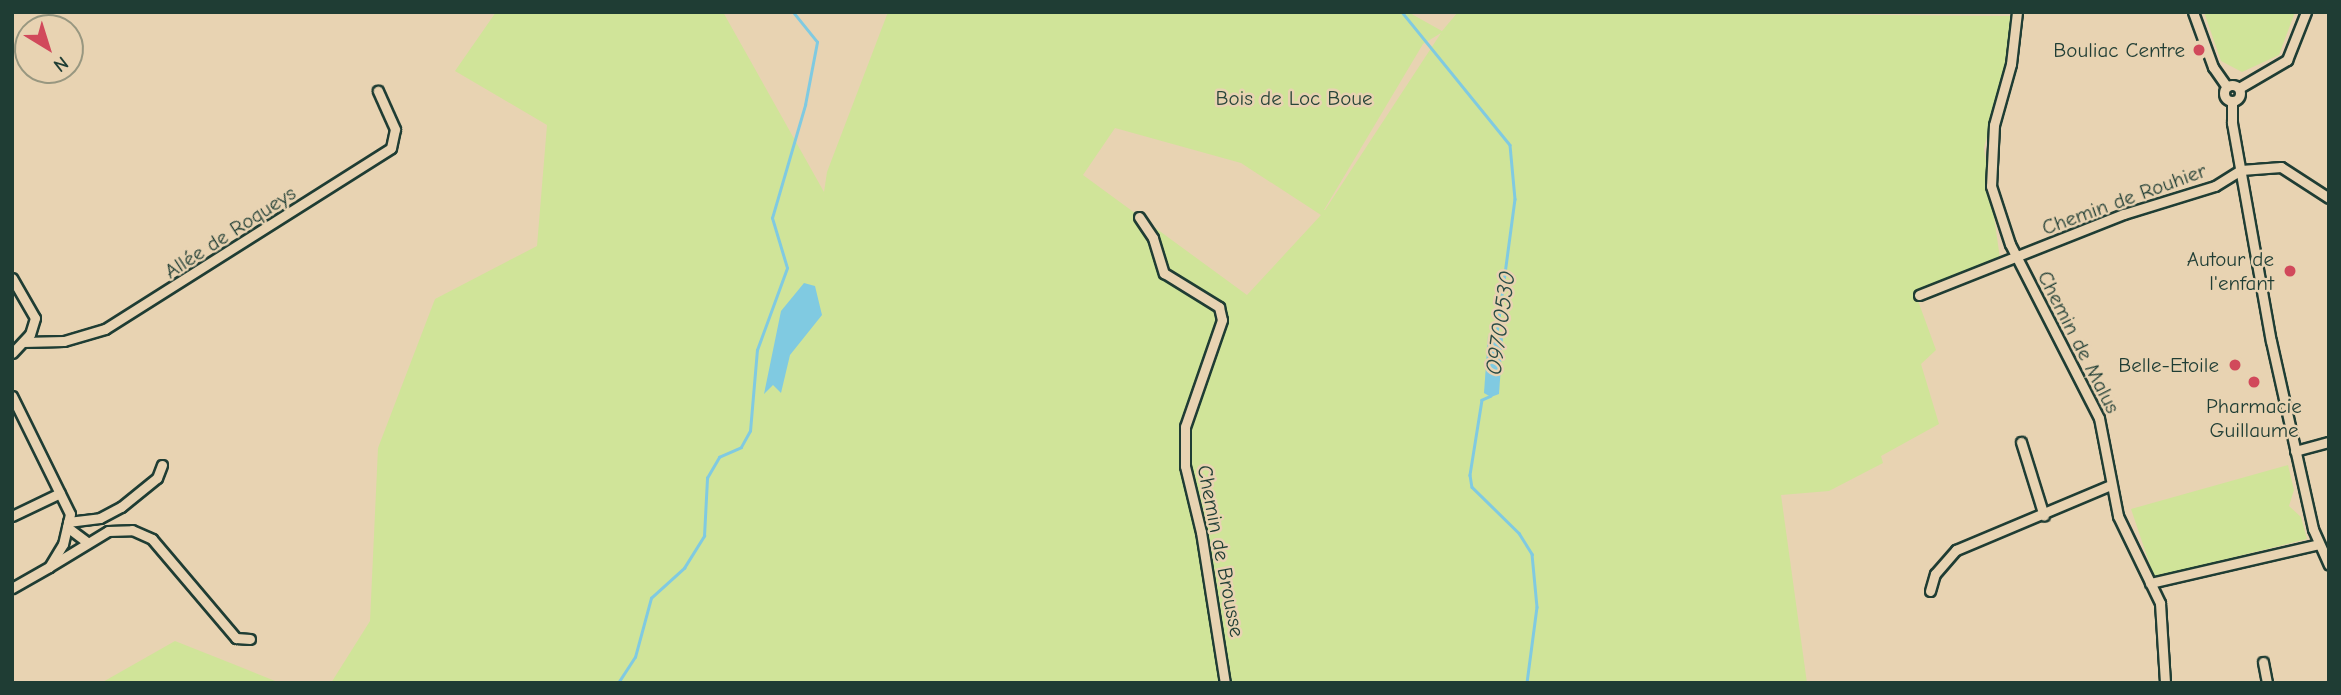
<!DOCTYPE html>
<html>
<head>
<meta charset="utf-8">
<style>
	body { margin:0 }
	#map { position:relative; width:2341px; height:695px; overflow:hidden; background:#e8d3b2; font-family:"Comic Neue",sans-serif }
	div>[style] { position:absolute }
	.green>* { inset:0; background:#d0e499 }
	.water>* { inset:0; background:#80cae1 }
	.stream>* { height:2.5px; margin:-1.25px; padding:0 1.25px; transform-origin:1.25px; border-radius:1.25px; background:#80cae1 }
	.roads { filter:drop-shadow(2px 0 #1f3d34) drop-shadow(-2px 0 #1f3d34) drop-shadow(0 2px #1f3d34) drop-shadow(0 -2px #1f3d34) }
	.minor>* { height:9px; margin:-4.5px; padding:0 4.5px; transform-origin:4.5px; border-radius:4.5px; background:#e8d3b2 }
	.minor>.ring { margin:-4.5px; padding:0; box-sizing:content-box; background:none; border:9px solid #e8d3b2; border-radius:50% }
	.dots>* { width:19px; height:19px; translate:-50% -50%; box-sizing:border-box; border:4px solid #e8d3b2; border-radius:50% }
	span { translate:-50% -50%; white-space:nowrap; text-align:center; line-height:1.15; -webkit-text-stroke:5px #e8d3b2; paint-order:stroke }
	.poi-label { font-size:21px; color:#1f3d34 }
	.right { translate:-100% -50%; text-align:right }
	.park-label { font-size:21px; color:#284539 }
	.street-label { font-size:21px; color:#1f3d34 }
	.water-label { font-size:23px; color:#294b45; font-style:italic }
	.frame { position:absolute; inset:0; border:14px solid #1f3d34; pointer-events:none }
	.north { position:absolute; left:14px; top:14px; width:70px; height:70px; box-sizing:border-box; background:#e8d3b2; border:2px solid #989780; border-radius:50%; rotate:142deg; font-size:19px; font-weight:700; line-height:28px; text-align:center; color:#1f3d34 }
	.north::after { content:''; display:block; margin:auto; width:24px; height:32px; background:#d1495b; clip-path:polygon(50% 0,100% 100%,50% 72%,0 100%) }
</style>
</head>
<body>
<div id="map">
	<div class="green">
		<i style="clip-path:polygon(evenodd,496px 12px,723px 12px,824px 192px,827px 172px,888px 12px,1408px 12px,1442px 31px,1458px 12px,2012px 16px,2007px 62px,1984px 148px,2001px 265px,1917px 298px,1936px 350px,1921px 364px,1939px 424px,1881px 456px,1883px 463px,1829px 491px,1781px 495px,1807px 683px,331px 683px,370px 621px,378px 448px,435px 299px,537px 246px,547px 125px,455px 71px,496px 12px,1441px 33px,1325px 210px,1324px 210px,1423px 44px,1441px 33px,496px 12px,1115px 128px,1241px 163px,1321px 215px,1247px 295px,1083px 175px,1115px 128px)"></i>
		<i style="clip-path:polygon(2204px 12px,2295px 12px,2279px 55px,2242px 72px,2221px 61px)"></i>
		<i style="clip-path:polygon(2288px 465px,2294px 490px,2289px 506px,2301px 517px,2307px 539px,2154px 577px,2131px 509px)"></i>
		<i style="clip-path:polygon(175px 641px,233px 664px,280px 683px,101px 683px)"></i>
	</div>
	<div class="water">
		<i style="clip-path:polygon(804px 283px,815px 286px,822px 315px,790px 355px,781px 393px,773px 385px,764px 394px,781px 311px)"></i>
		<i style="clip-path:polygon(1498px 333px,1503px 337px,1499px 394px,1491px 397px,1484px 393px,1488px 336px)"></i>
	</div>
	<div class="stream">
		<i style="left:1402px;top:12px;width:171px;rotate:50.9deg"></i>
		<i style="left:1510px;top:145px;width:54px;rotate:84.7deg"></i>
		<i style="left:1515px;top:199px;width:136px;rotate:97.6deg"></i>
		<i style="left:1491px;top:396px;width:10px;rotate:156deg"></i>
		<i style="left:1482px;top:400px;width:76px;rotate:99.1deg"></i>
		<i style="left:1470px;top:475px;width:12px;rotate:81deg"></i>
		<i style="left:1472px;top:487px;width:66px;rotate:44.4deg"></i>
		<i style="left:1519px;top:533px;width:25px;rotate:58deg"></i>
		<i style="left:1532px;top:554px;width:53px;rotate:84.6deg"></i>
		<i style="left:1537px;top:607px;width:77px;rotate:97.5deg"></i>
		<i style="left:618px;top:683px;width:31px;rotate:-57deg"></i>
		<i style="left:635px;top:657px;width:61px;rotate:-74.8deg"></i>
		<i style="left:651px;top:598px;width:45px;rotate:-42.3deg"></i>
		<i style="left:684px;top:568px;width:38px;rotate:-58deg"></i>
		<i style="left:704px;top:536px;width:58px;rotate:-87deg"></i>
		<i style="left:707px;top:478px;width:24px;rotate:-60deg"></i>
		<i style="left:719px;top:457px;width:24px;rotate:-24deg"></i>
		<i style="left:741px;top:447px;width:18px;rotate:-61deg"></i>
		<i style="left:750px;top:431px;width:81px;rotate:-85.1deg"></i>
		<i style="left:757px;top:350px;width:87px;rotate:-69.9deg"></i>
		<i style="left:787px;top:268px;width:52px;rotate:-106.7deg"></i>
		<i style="left:772px;top:218px;width:118px;rotate:-73.7deg"></i>
		<i style="left:805px;top:105px;width:64px;rotate:-79.2deg"></i>
		<i style="left:817px;top:42px;width:38px;rotate:-129deg"></i>
	</div>
	<div class="roads">
		<div class="minor">
			<i style="left:2017px;top:12px;width:52px;rotate:96.6deg"></i>
			<i style="left:2011px;top:64px;width:63px;rotate:105.6deg"></i>
			<i style="left:1994px;top:125px;width:61px;rotate:92.8deg"></i>
			<i style="left:1991px;top:186px;width:61px;rotate:71.9deg"></i>
			<i style="left:2010px;top:244px;width:195px;rotate:62.9deg"></i>
			<i style="left:2099px;top:418px;width:100px;rotate:79deg"></i>
			<i style="left:2118px;top:516px;width:97px;rotate:64.2deg"></i>
			<i style="left:2160px;top:603px;width:80px;rotate:86.4deg"></i>
			<i style="left:2193px;top:12px;width:59px;rotate:70deg"></i>
			<i style="left:2213px;top:67px;width:24px;rotate:55deg"></i>
			<i class="ring" style="left:2224px;top:85px;width:7px;height:7px"></i>
			<i style="left:2239px;top:88px;width:56px;rotate:-30.3deg"></i>
			<i style="left:2287px;top:60px;width:52px;rotate:-68.4deg"></i>
			<i style="left:2232px;top:101px;width:22px;rotate:90deg"></i>
			<i style="left:2232px;top:123px;width:221px;rotate:79.9deg"></i>
			<i style="left:2271px;top:341px;width:193px;rotate:77.4deg"></i>
			<i style="left:2313px;top:529px;width:39px;rotate:66deg"></i>
			<i style="left:1139px;top:217px;width:25px;rotate:56deg"></i>
			<i style="left:1153px;top:238px;width:37px;rotate:73deg"></i>
			<i style="left:1164px;top:273px;width:65px;rotate:31.7deg"></i>
			<i style="left:1219px;top:307px;width:13px;rotate:77deg"></i>
			<i style="left:1222px;top:320px;width:113px;rotate:109.1deg"></i>
			<i style="left:1185px;top:427px;width:39px;rotate:90deg"></i>
			<i style="left:1185px;top:466px;width:68px;rotate:76.4deg"></i>
			<i style="left:1201px;top:532px;width:153px;rotate:81deg"></i>
			<i style="left:12px;top:278px;width:46px;rotate:60.1deg"></i>
			<i style="left:35px;top:318px;width:17px;rotate:107deg"></i>
			<i style="left:30px;top:334px;width:26px;rotate:133deg"></i>
			<i style="left:1919px;top:295px;width:220px;rotate:-21.6deg"></i>
			<i style="left:2124px;top:214px;width:95px;rotate:-17.1deg"></i>
			<i style="left:2215px;top:186px;width:31px;rotate:-32deg"></i>
			<i style="left:2241px;top:170px;width:40px;rotate:-4.3deg"></i>
			<i style="left:2281px;top:167px;width:57px;rotate:32.9deg"></i>
			<i style="left:23px;top:342px;width:41px;rotate:-1.4deg"></i>
			<i style="left:64px;top:341px;width:43px;rotate:-16.3deg"></i>
			<i style="left:105px;top:329px;width:338px;rotate:-32.3deg"></i>
			<i style="left:391px;top:148px;width:19px;rotate:-78deg"></i>
			<i style="left:395px;top:129px;width:42px;rotate:-114.1deg"></i>
			<i style="left:12px;top:396px;width:131px;rotate:63.8deg"></i>
			<i style="left:70px;top:514px;width:31px;rotate:103deg"></i>
			<i style="left:63px;top:544px;width:27px;rotate:121deg"></i>
			<i style="left:49px;top:567px;width:43px;rotate:150.4deg"></i>
			<i style="left:2021px;top:442px;width:77px;rotate:72.7deg"></i>
			<i style="left:2295px;top:451px;width:35px;rotate:-15deg"></i>
			<i style="left:12px;top:516px;width:53px;rotate:-25.6deg"></i>
			<i style="left:68px;top:522px;width:32px;rotate:-7deg"></i>
			<i style="left:100px;top:518px;width:24px;rotate:-28deg"></i>
			<i style="left:121px;top:507px;width:46px;rotate:-38.9deg"></i>
			<i style="left:157px;top:478px;width:14px;rotate:-69deg"></i>
			<i style="left:67px;top:527px;width:26px;rotate:37deg"></i>
			<i style="left:49px;top:567px;width:69px;rotate:-31.4deg"></i>
			<i style="left:108px;top:531px;width:24px;rotate:-2deg"></i>
			<i style="left:132px;top:530px;width:22px;rotate:24deg"></i>
			<i style="left:152px;top:539px;width:130px;rotate:49.7deg"></i>
			<i style="left:236px;top:638px;width:14px;rotate:4deg"></i>
			<i style="left:2150px;top:583px;width:173px;rotate:-13deg"></i>
			<i style="left:1930px;top:591px;width:18px;rotate:-74deg"></i>
			<i style="left:1935px;top:574px;width:32px;rotate:-49deg"></i>
			<i style="left:1956px;top:550px;width:168px;rotate:-22.8deg"></i>
			<i style="left:2263px;top:662px;width:21px;rotate:79deg"></i>
		</div>
	</div>
	<div class="dots">
		<i style="left:2199px;top:50px;background:#d1495b"></i>
		<i style="left:2290px;top:271px;background:#d1495b"></i>
		<i style="left:2235px;top:365px;background:#d1495b"></i>
		<i style="left:2254px;top:382px;background:#d1495b"></i>
	</div>
	<div class="poi-label">
		<span class="right" style="left:2185px;top:50px">Bouliac Centre</span>
		<span class="right" style="left:2274px;top:271px">Autour de<br>l'enfant</span>
		<span class="right" style="left:2219px;top:365px">Belle-Etoile</span>
		<span style="left:2254px;top:418px">Pharmacie<br>Guillaume</span>
	</div>
	<div class="park-label">
		<span style="left:1294px;top:98px">Bois de Loc Boue</span>
	</div>
	<div class="street-label">
		<span style="left:2124px;top:199px;rotate:-20deg">Chemin de Rouhier</span>
		<span style="left:230px;top:232px;rotate:-33deg">Allée de Roqueys</span>
		<span style="left:2079px;top:342px;rotate:63deg">Chemin de Malus</span>
		<span style="left:1221px;top:551px;rotate:79deg">Chemin de Brousse</span>
	</div>
	<div class="water-label">
		<span style="left:1501px;top:323px;rotate:-82deg">O9700530</span>
	</div>
	<div class="frame"></div>
	<div class="north">N</div>
</div>
</body>
</html>
